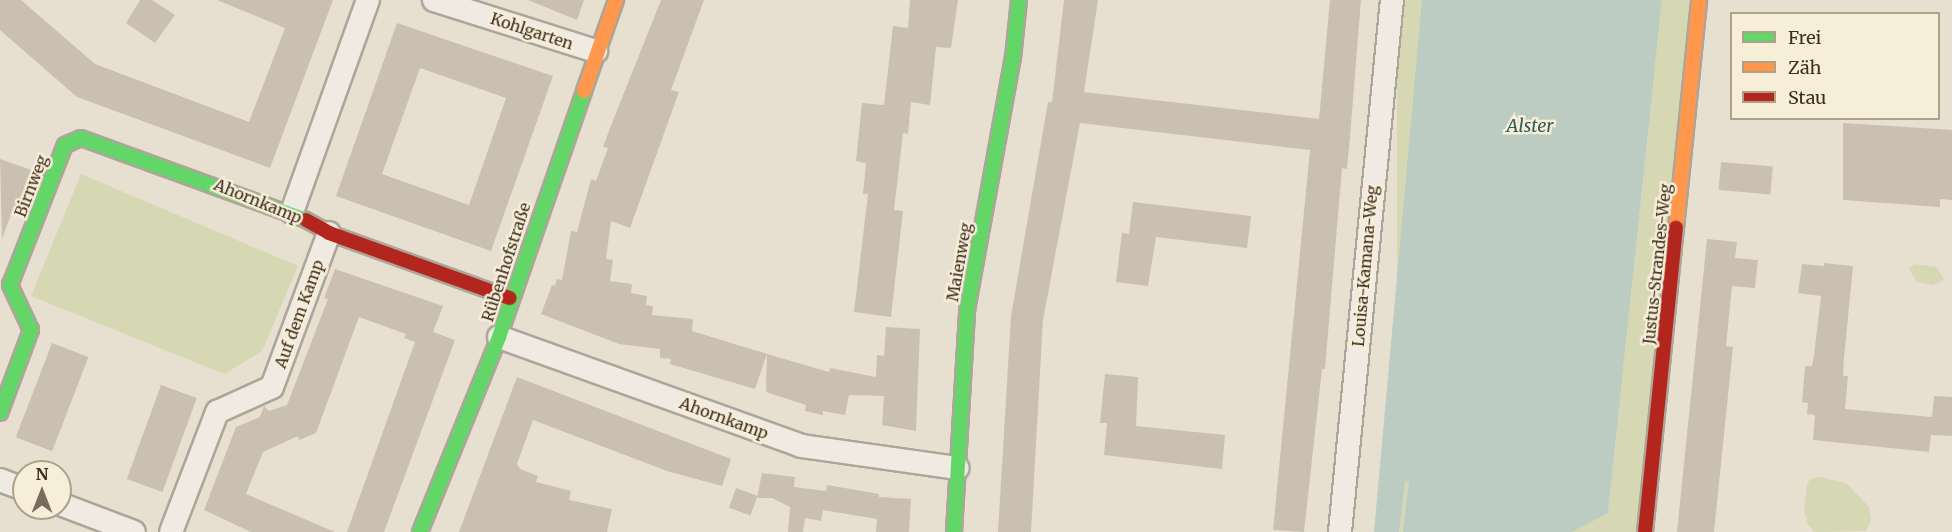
<!DOCTYPE html>
<html>
<head>
<meta charset="utf-8">
<style>
	body { margin:0 }
	#map { position:relative; width:1952px; height:532px; overflow:hidden; background:#e7e0d1; font-family:Merriweather,serif }
	div>[style] { position:absolute }
	.green>* { inset:0; background:#d6d7b3; transform-origin:0 0 }
	.water>* { inset:0; background:#bcccc2 }
	.building>* { inset:0; background:#cbbfb2; transform-origin:0 0 }
	.roads { filter:drop-shadow(2px 0 #ada599) drop-shadow(-2px 0 #ada599) drop-shadow(0 2px #ada599) drop-shadow(0 -2px #ada599) }
	.street>* { height:22px; margin:-11px; padding:0 11px; transform-origin:11px; border-radius:11px; background:#efebe3 }
	.fast>* { height:14px; margin:-7px; padding:0 7px; transform-origin:7px; border-radius:7px; background:#63d668 }
	.slow>* { height:14px; margin:-7px; padding:0 7px; transform-origin:7px; border-radius:7px; background:#ff974d }
	.jam>* { height:14px; margin:-7px; padding:0 7px; transform-origin:7px; border-radius:7px; background:#b3261e }
	span { translate:-50% -50%; white-space:nowrap; text-align:center; line-height:1.15; -webkit-text-stroke:5px #f7eed8; paint-order:stroke }
	.street-label { font-size:16px; color:#3d2e20 }
	.water-label { font-size:18px; color:#2f5d5a; font-style:italic }
	.legend { position:absolute; left:1730px; top:12px; width:210px; height:108px; box-sizing:border-box; background:#f7eed8; border:2px solid #ada18e; margin:0; padding:8px 10px; list-style:none; font-size:18px; color:#3d2e20 }
	.legend li { display:flex; align-items:center; gap:12px; height:30px }
	.legend b { width:30px; border:2px solid #ada18e }
	.north { position:absolute; left:12px; top:460px; width:60px; height:60px; box-sizing:border-box; background:#f7eed8; border:2px solid #ada18e; border-radius:50%; rotate:0deg; font-size:16px; font-weight:700; line-height:24px; text-align:center; color:#3d2e20 }
	.north::after { content:''; display:block; margin:auto; width:21px; height:27px; background:#786c5e; clip-path:polygon(50% 0,100% 100%,50% 72%,0 100%) }
</style>
</head>
<body>
<div id="map">
	<div class="green">
		<i style="left:1397px;top:0;width:25px;height:534px"></i>
		<i style="clip-path:polygon(1662px 0,1690px 0,1638px 532px,1572px 532px,1608px 512px)"></i>
		<i style="clip-path:polygon(81px 174px,298px 266px,262px 351px,224px 374px,31px 296px)"></i>
		<i style="clip-path:polygon(1914px 264px,1937px 267px,1944px 280px,1933px 285px,1917px 282px,1909px 269px)"></i>
		<i style="clip-path:polygon(1820px 477px,1846px 483px,1869px 507px,1871px 520px,1866px 531px,1815px 532px,1808px 525px,1804px 511px,1807px 485px,1810px 479px)"></i>
	</div>
	<div class="water">
		<i style="clip-path:polygon(1422px 0,1662px 0,1608px 513px,1572px 532px,1403px 532px,1409px 482px,1405px 480px,1399px 532px,1374px 532px)"></i>
	</div>
	<div class="building">
		<i style="clip-path:polygon(0 0,21px 0,95px 64px,249px 122px,285px 28px,217px 0,333px 0,270px 168px,77px 97px,0 30px)"></i>
		<i style="clip-path:polygon(140px 0,152px 0,175px 15px,155px 43px,126px 23px)"></i>
		<i style="clip-path:polygon(528px 0,584px 0,577px 20px)"></i>
		<i style="clip-path:polygon(661px 0,704px 0,671px 90px,679px 92px,630px 228px,611px 221px,606px 259px,613px 260px,610px 281px,632px 284px,631px 293px,647px 296px,646px 305px,653px 306px,652px 315px,693px 319px,692px 331px,767px 354px,755px 389px,670px 364px,671px 359px,660px 358px,660px 349px,619px 344px,541px 314px,552px 285px,555px 286px,557px 279px,562px 280px,571px 231px,577px 232px,591px 179px,596px 181px,608px 148px,603px 147px,612px 123px)"></i>
		<i style="clip-path:polygon(910px 0,958px 0,951px 48px,936px 47px,930px 105px,911px 102px,908px 134px,903px 133px,894px 210px,903px 211px,891px 317px,854px 312px,868px 194px,863px 194px,866px 163px,856px 161px,862px 103px,884px 105px,893px 26px,908px 28px)"></i>
		<i style="clip-path:polygon(1064px 0,1098px 0,1084px 92px,1319px 119px,1330px 0,1361px 0,1350px 137px,1347px 169px,1342px 168px,1325px 369px,1322px 369px,1304px 532px,1273px 530px,1310px 150px,1080px 123px,1043px 320px,1031px 532px,998px 532px,1011px 316px,1048px 102px,1052px 102px)"></i>
		<i style="clip-path:polygon(evenodd,397px 23px,553px 76px,491px 251px,336px 196px,397px 23px,420px 68px,506px 98px,469px 205px,382px 174px,420px 68px)"></i>
		<i style="clip-path:polygon(1843px 123px,1952px 130px,1952px 200px,1940px 199px,1940px 207px,1843px 200px)"></i>
		<i style="clip-path:polygon(0 159px,34px 171px,19px 209px,14px 207px,2px 239px)"></i>
		<i style="left:1721px;top:162px;width:52px;height:28px;rotate:5deg"></i>
		<i style="clip-path:polygon(1133px 202px,1251px 216px,1247px 248px,1156px 237px,1148px 286px,1116px 282px,1122px 233px,1129px 234px)"></i>
		<i style="clip-path:polygon(1707px 239px,1737px 242px,1735px 258px,1758px 260px,1755px 288px,1732px 286px,1726px 346px,1733px 347px,1714px 532px,1677px 532px)"></i>
		<i style="clip-path:polygon(1824px 263px,1853px 266px,1844px 358px,1843px 376px,1848px 376px,1845px 409px,1932px 417px,1934px 396px,1952px 397px,1952px 436px,1931px 435px,1929px 452px,1813px 440px,1815px 415px,1807px 414px,1808px 403px,1802px 402px,1805px 366px,1812px 366px,1814px 355px,1821px 296px,1798px 293px,1802px 264px,1824px 266px)"></i>
		<i style="clip-path:polygon(335px 269px,443px 306px,433px 332px,455px 340px,384px 532px,347px 532px,415px 342px,404px 338px,406px 334px,359px 317px,316px 433px,299px 440px,298px 436px,263px 452px,246px 494px,335px 532px,251px 532px,204px 510px,236px 427px,260px 417px,264px 406px,269px 411px,287px 405px,328px 299px,324px 298px)"></i>
		<i style="clip-path:polygon(886px 327px,920px 329px,916px 431px,882px 425px,884px 396px,849px 395px,845px 415px,823px 411px,823px 415px,805px 411px,806px 405px,766px 392px,767px 354px,829px 372px,830px 368px,876px 377px,877px 355px,884px 356px)"></i>
		<i style="left:52px;top:343px;width:39px;height:101px;rotate:21deg"></i>
		<i style="clip-path:polygon(1105px 374px,1138px 377px,1136px 426px,1225px 435px,1222px 469px,1104px 455px,1107px 423px,1100px 423px)"></i>
		<i style="clip-path:polygon(517px 377px,731px 459px,722px 486px,667px 471px,533px 420px,517px 464px,520px 469px,538px 476px,536px 482px,571px 491px,569px 500px,612px 509px,607px 532px,459px 532px)"></i>
		<i style="left:161px;top:385px;width:38px;height:100px;rotate:20deg"></i>
		<i style="clip-path:polygon(762px 473px,795px 477px,794px 487px,826px 491px,827px 485px,879px 494px,879px 497px,911px 499px,909px 532px,876px 532px,877px 519px,823px 510px,821px 521px,805px 518px,803px 532px,788px 532px,790px 507px,772px 498px,757px 498px)"></i>
		<i style="left:736px;top:488px;width:23px;height:21px;rotate:20deg"></i>
	</div>
	<div class="roads">
		<div class="street">
			<i style="left:434px;top:0;width:170px;rotate:17.5deg"></i>
			<i style="left:292px;top:212px;width:225px;rotate:-70.3deg"></i>
			<i style="left:499px;top:337px;width:321px;rotate:19.8deg"></i>
			<i style="left:801px;top:446px;width:158px;rotate:8deg"></i>
			<i style="left:0;top:480px;width:26px;rotate:21deg"></i>
			<i style="left:60px;top:504px;width:79px;rotate:20.7deg"></i>
			<i style="left:171px;top:532px;width:129px;rotate:-69deg"></i>
			<i style="left:217px;top:412px;width:60px;rotate:-24.4deg"></i>
			<i style="left:272px;top:387px;width:164px;rotate:-69.7deg"></i>
			<i style="left:1340px;top:532px;width:535px;rotate:-84.42deg"></i>
		</div>
		<div class="fast">
			<i style="left:0;top:413px;width:89px;rotate:-69.5deg"></i>
			<i style="left:31px;top:330px;width:50px;rotate:-115deg"></i>
			<i style="left:10px;top:285px;width:150px;rotate:-68.6deg"></i>
			<i style="left:65px;top:145px;width:17px;rotate:-24deg"></i>
			<i style="left:81px;top:138px;width:239px;rotate:20deg"></i>
			<i style="left:420px;top:532px;width:210px;rotate:-67.9deg"></i>
			<i style="left:499px;top:337px;width:260px;rotate:-70.9deg"></i>
			<i style="left:954px;top:532px;width:222px;rotate:-86.6deg"></i>
			<i style="left:967px;top:310px;width:256px;rotate:-79.7deg"></i>
			<i style="left:1013px;top:58px;width:58px;rotate:-84.1deg"></i>
		</div>
		<div class="slow">
			<i style="left:584px;top:91px;width:96px;rotate:-70.6deg"></i>
			<i style="left:1676px;top:228px;width:229px;rotate:-84.2deg"></i>
		</div>
		<div class="jam">
			<i style="left:306px;top:220px;width:26px;rotate:29deg"></i>
			<i style="left:329px;top:233px;width:192px;rotate:19.8deg"></i>
			<i style="left:1645px;top:532px;width:306px;rotate:-84.2deg"></i>
		</div>
	</div>
	<div class="street-label">
		<span style="left:532px;top:31px;rotate:18deg">Kohlgarten</span>
		<span style="left:31px;top:186px;rotate:-69deg">Birnweg</span>
		<span style="left:258px;top:201px;rotate:22deg">Ahornkamp</span>
		<span style="left:506px;top:262px;rotate:-72deg">Rübenhofstraße</span>
		<span style="left:959px;top:262px;rotate:-80deg">Maienweg</span>
		<span style="left:1657px;top:264px;rotate:-84deg">Justus-Strandes-Weg</span>
		<span style="left:1365px;top:266px;rotate:-85deg">Louisa-Kamana-Weg</span>
		<span style="left:299px;top:314px;rotate:-70deg">Auf dem Kamp</span>
		<span style="left:724px;top:418px;rotate:20deg">Ahornkamp</span>
	</div>
	<div class="water-label">
		<span style="left:1530px;top:126px">Alster</span>
	</div>
	<ul class="legend">
	<li><b style="height:8px;background:#63d668"></b>Frei</li>
	<li><b style="height:8px;background:#ff974d"></b>Zäh</li>
	<li><b style="height:8px;background:#b3261e"></b>Stau</li>
	</ul>
	<div class="north">N</div>
</div>
</body>
</html>
